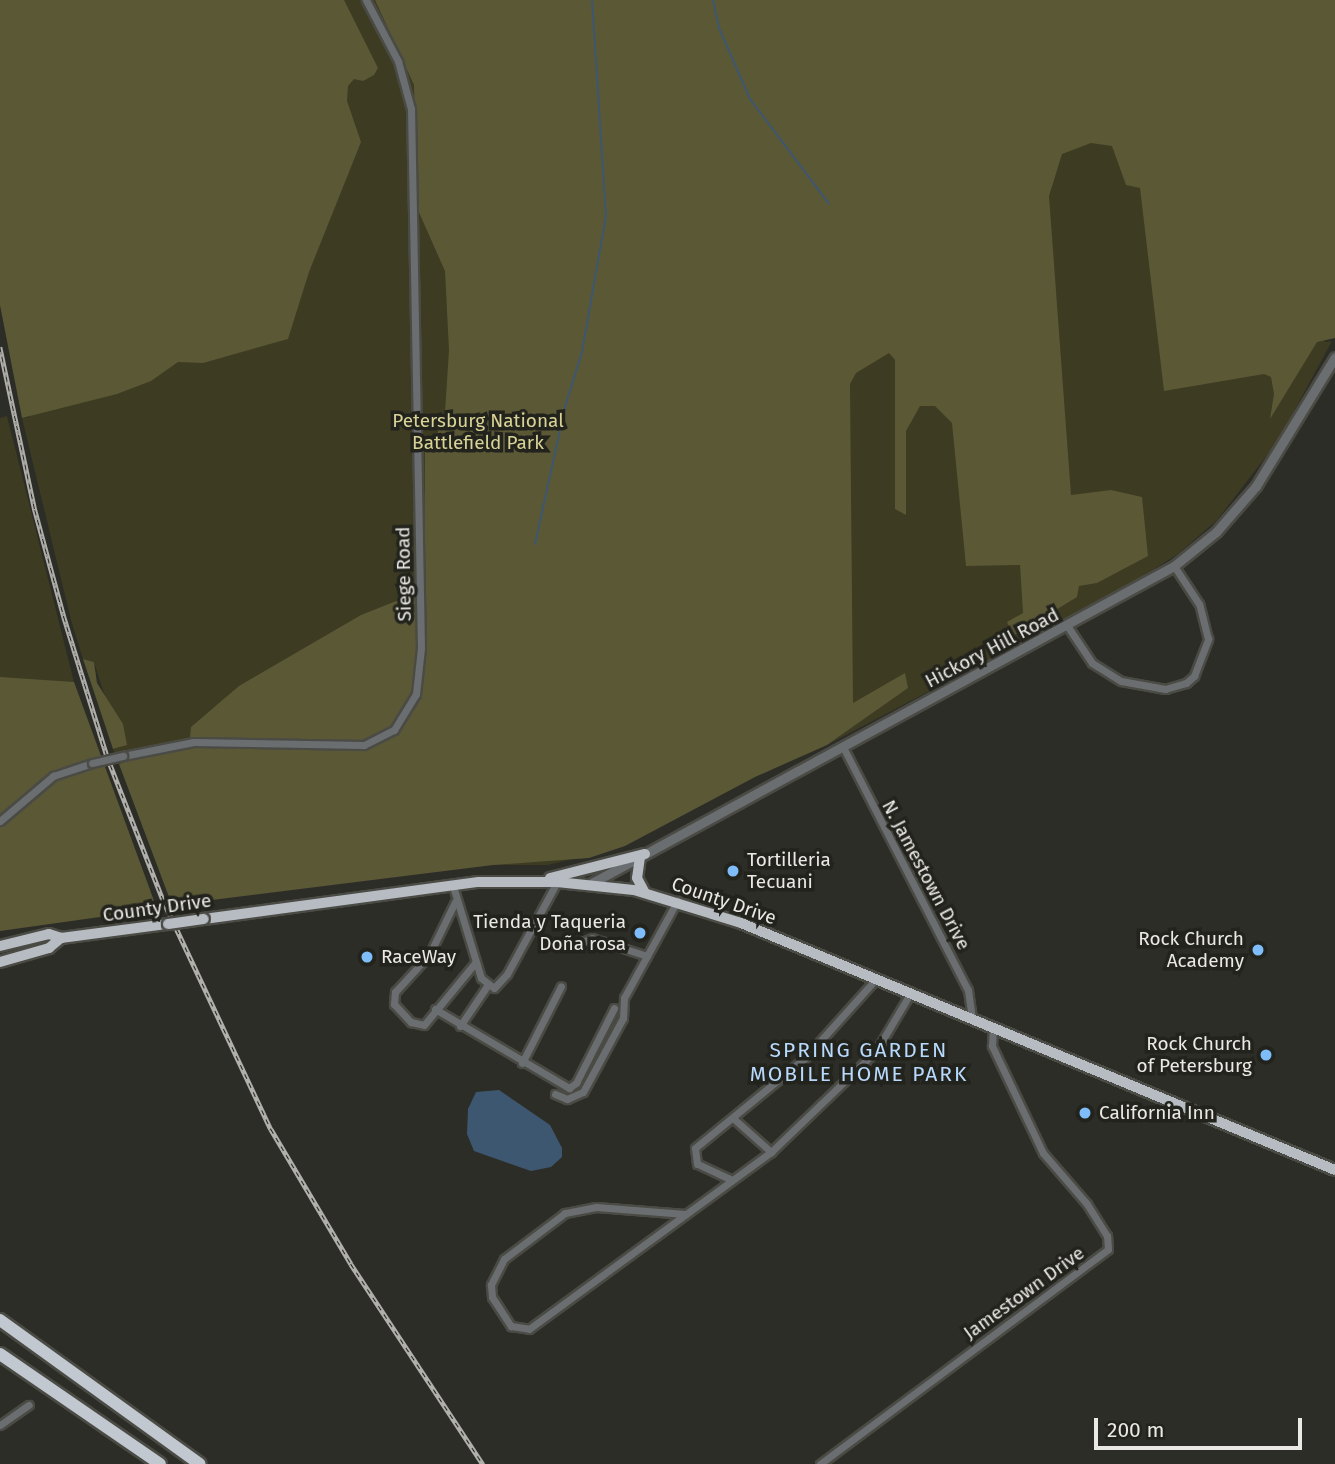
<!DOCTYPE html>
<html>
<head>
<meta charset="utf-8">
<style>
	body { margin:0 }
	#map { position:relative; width:1335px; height:1464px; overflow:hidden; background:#2d2d27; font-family:"Fira Sans",sans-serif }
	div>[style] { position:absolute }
	.green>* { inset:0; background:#3d3b22 }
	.forest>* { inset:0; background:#5b5836 }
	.water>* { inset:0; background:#3e5770 }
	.stream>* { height:2px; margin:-1px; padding:0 1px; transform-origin:1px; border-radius:1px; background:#3e5770 }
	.roads { filter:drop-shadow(2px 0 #4b4b45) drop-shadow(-2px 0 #4b4b45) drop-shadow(0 2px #4b4b45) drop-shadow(0 -2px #4b4b45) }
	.minor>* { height:7px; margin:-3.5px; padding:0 3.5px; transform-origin:3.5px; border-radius:3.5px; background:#6b6e70 }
	.tertiary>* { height:9px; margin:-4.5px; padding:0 4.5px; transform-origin:4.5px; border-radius:4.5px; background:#6b6e70 }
	.trunk>* { height:10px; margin:-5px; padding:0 5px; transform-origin:5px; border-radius:5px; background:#b6bcc2 }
	.motorway>* { height:12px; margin:-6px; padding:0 6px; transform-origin:6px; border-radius:6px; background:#c2c8cf }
	.rail>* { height:4.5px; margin-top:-2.25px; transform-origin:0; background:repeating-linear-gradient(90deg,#23231d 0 5px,#b0afab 0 10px); box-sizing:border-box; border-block:2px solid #b0afab }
	.bridges { filter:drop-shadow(2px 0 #4b4b45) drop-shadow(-2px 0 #4b4b45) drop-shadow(0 2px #4b4b45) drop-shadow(0 -2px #4b4b45) }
	.minor-bridge>* { height:7px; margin:-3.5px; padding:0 3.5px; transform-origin:3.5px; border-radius:3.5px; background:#6b6e70 }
	.trunk-bridge>* { height:10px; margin:-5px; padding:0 5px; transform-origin:5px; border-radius:5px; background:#b6bcc2 }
	.dots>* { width:19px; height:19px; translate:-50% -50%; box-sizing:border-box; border:4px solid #23231d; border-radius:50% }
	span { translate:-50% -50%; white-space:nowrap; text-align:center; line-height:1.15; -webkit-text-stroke:7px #23231d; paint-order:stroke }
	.park-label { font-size:19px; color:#d9d496 }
	.street-label { font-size:19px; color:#eae9e5 }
	.poi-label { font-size:19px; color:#eae9e5 }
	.left { translate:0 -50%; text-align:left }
	.right { translate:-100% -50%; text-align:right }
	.neighbourhood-label { font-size:21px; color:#b7d9fb; letter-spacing:2px }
	.scale { position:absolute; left:1094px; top:1418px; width:208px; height:32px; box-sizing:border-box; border:4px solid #eae9e5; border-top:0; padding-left:9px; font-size:21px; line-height:24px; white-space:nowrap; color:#eae9e5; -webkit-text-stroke:5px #23231d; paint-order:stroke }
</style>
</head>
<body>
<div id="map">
	<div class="green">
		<i style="clip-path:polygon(0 0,1335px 0,1335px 324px,1324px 342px,1332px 341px,1278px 441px,1217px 520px,1178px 554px,1121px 590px,827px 745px,878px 709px,619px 847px,548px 865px,482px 865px,127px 762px,119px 764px,113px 749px,121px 747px,94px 662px,83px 659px,71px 620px,22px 418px,29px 417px,0 257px)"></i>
		<i style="clip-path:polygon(7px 416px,74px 682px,70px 682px,0 927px,0 418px)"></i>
	</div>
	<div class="forest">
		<i style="clip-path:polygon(0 0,344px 0,378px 68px,374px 75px,363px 81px,354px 79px,348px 86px,347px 101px,361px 142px,309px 272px,288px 339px,203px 363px,178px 362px,151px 381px,117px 394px,22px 418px,0 305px)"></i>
		<i style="clip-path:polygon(375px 0,1335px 0,1335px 338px,1317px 342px,1270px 419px,1274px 394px,1271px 377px,1264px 374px,1164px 391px,1140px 188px,1126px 185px,1112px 146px,1091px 143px,1062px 154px,1049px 196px,1071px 495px,1111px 490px,1142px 497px,1148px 556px,1097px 583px,1079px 586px,1077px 597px,1013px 636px,1007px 622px,1023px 613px,1020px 565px,966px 566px,952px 423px,935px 406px,920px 406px,906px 431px,906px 515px,895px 509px,895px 360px,889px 353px,856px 373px,850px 384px,853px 703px,905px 673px,908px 688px,827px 745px,755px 777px,625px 846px,589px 858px,493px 865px,172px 905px,119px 764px,166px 749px,189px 748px,191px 727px,239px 686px,361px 615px,424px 590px,425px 452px,437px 435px,445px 412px,449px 350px,445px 271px,417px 208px,414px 85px)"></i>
		<i style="clip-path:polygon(83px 659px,94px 662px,97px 683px,123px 724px,127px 745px,113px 749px)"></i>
		<i style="clip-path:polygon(0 677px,74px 682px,157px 909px,0 931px)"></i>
	</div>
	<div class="water">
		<i style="clip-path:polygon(499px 1090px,550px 1125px,562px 1148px,562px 1157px,551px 1167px,531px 1171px,474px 1151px,467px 1134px,468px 1109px,476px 1092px)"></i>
	</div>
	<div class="stream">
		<i style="left:713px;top:0;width:29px;rotate:78deg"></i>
		<i style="left:719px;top:28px;width:77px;rotate:66.4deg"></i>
		<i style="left:750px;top:99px;width:131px;rotate:53deg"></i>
		<i style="left:535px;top:544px;width:140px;rotate:-77.6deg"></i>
		<i style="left:565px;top:407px;width:58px;rotate:-72.8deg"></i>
		<i style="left:582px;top:352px;width:138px;rotate:-80deg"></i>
		<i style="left:606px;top:216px;width:216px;rotate:-93.7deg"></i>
	</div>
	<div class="roads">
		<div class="minor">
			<i style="left:1068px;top:627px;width:43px;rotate:56.3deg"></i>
			<i style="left:1092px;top:663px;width:34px;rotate:32deg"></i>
			<i style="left:1121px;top:681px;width:45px;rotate:10.3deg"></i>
			<i style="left:1165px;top:689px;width:22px;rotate:-16deg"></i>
			<i style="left:1186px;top:683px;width:11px;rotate:-41deg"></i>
			<i style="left:1194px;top:676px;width:40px;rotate:-69deg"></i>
			<i style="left:1208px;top:639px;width:36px;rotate:-104deg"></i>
			<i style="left:1199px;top:604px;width:45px;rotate:-123.3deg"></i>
			<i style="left:843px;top:747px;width:273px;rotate:62.8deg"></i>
			<i style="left:968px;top:990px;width:30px;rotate:82deg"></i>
			<i style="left:123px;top:756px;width:72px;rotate:-11.2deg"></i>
			<i style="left:194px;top:742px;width:170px;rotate:1deg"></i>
			<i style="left:364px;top:745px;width:34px;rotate:-27deg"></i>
			<i style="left:394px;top:730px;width:42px;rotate:-58.6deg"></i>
			<i style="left:416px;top:694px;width:46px;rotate:-83.8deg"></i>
			<i style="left:421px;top:648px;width:539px;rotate:-91.06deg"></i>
			<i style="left:411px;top:109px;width:50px;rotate:-105.2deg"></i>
			<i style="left:398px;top:61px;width:69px;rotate:-117.7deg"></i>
			<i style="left:0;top:821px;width:70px;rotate:-40.3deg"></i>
			<i style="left:53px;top:776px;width:41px;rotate:-18.4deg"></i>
			<i style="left:453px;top:886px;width:96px;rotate:73.1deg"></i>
			<i style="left:481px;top:978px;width:16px;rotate:38deg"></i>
			<i style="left:494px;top:988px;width:19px;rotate:-47deg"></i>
			<i style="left:507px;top:974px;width:105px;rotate:-61.5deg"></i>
			<i style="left:455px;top:902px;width:59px;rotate:116.1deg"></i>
			<i style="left:429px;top:955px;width:50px;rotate:132.6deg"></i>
			<i style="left:395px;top:992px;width:12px;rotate:95deg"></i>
			<i style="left:394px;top:1004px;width:25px;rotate:47deg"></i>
			<i style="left:411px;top:1022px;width:13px;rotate:13deg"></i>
			<i style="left:424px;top:1025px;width:80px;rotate:-50.6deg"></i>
			<i style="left:575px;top:945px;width:18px;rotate:-22deg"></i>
			<i style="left:592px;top:938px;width:58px;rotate:18.1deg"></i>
			<i style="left:435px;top:1009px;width:156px;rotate:30.5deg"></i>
			<i style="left:569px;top:1088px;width:9px;rotate:-36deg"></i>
			<i style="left:576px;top:1083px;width:84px;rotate:-63.1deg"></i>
			<i style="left:460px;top:1026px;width:48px;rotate:-56deg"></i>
			<i style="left:522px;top:1063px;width:86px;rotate:-63.1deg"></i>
			<i style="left:555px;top:1094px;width:13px;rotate:23deg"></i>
			<i style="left:567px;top:1099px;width:17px;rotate:-24deg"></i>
			<i style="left:583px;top:1092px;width:84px;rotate:-61.6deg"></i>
			<i style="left:623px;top:1018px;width:20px;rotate:-87deg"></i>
			<i style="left:624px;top:998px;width:111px;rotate:-61.3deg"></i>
			<i style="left:734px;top:1119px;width:50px;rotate:41.7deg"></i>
			<i style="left:732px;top:1180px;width:38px;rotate:-155deg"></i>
			<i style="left:697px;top:1164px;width:16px;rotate:-97deg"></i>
			<i style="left:695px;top:1148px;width:142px;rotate:-39.3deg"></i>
			<i style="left:805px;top:1058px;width:105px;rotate:-48.1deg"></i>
			<i style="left:685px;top:1214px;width:89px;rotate:-175.5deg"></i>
			<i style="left:596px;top:1207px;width:32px;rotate:169deg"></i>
			<i style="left:565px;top:1213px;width:76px;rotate:143deg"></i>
			<i style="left:504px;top:1259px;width:29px;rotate:117deg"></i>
			<i style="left:491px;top:1285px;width:12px;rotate:85deg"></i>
			<i style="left:492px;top:1297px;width:35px;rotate:57deg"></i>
			<i style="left:511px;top:1326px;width:18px;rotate:9deg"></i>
			<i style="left:529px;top:1329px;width:300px;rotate:-36.2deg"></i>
			<i style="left:771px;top:1152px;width:146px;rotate:-43.9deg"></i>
			<i style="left:876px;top:1051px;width:66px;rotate:-59.2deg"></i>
			<i style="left:0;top:1425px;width:35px;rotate:-35deg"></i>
			<i style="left:820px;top:1464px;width:359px;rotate:-36.7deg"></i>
			<i style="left:1108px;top:1249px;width:13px;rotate:-94deg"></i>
			<i style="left:1107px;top:1236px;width:38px;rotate:-122deg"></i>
			<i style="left:1087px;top:1204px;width:67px;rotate:-130.8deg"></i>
			<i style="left:1043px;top:1153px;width:119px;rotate:-115.5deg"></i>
			<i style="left:992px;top:1046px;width:18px;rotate:-87deg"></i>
		</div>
		<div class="tertiary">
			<i style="left:590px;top:884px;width:665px;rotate:-28.57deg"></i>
			<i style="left:1174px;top:566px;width:54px;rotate:-39deg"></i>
			<i style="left:1216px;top:532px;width:61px;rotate:-49deg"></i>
			<i style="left:1256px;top:486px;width:151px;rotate:-58.5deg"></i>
		</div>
		<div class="trunk">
			<i style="left:640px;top:857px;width:21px;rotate:98deg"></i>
			<i style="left:637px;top:878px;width:17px;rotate:62deg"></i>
			<i style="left:550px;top:878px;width:98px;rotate:-14.2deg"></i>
			<i style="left:204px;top:919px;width:277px;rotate:-7.7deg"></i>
			<i style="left:479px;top:882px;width:78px"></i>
			<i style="left:557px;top:882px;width:77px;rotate:5.9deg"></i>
			<i style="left:634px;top:890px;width:112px;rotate:17.1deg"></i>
			<i style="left:741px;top:923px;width:643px;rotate:22.58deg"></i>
			<i style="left:0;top:946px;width:50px;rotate:-13.8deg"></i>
			<i style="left:49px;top:934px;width:13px;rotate:18deg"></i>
			<i style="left:61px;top:938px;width:108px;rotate:-7.5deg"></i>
			<i style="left:0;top:962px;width:51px;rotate:-15.9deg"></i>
			<i style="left:49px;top:948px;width:16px;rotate:-40deg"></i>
		</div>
		<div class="motorway">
			<i style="left:0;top:1320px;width:246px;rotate:35.8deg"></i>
			<i style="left:0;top:1354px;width:194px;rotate:34.5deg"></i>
		</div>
	</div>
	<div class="rail">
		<i style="left:0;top:347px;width:167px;rotate:77.9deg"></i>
		<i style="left:35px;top:510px;width:111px;rotate:74.8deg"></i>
		<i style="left:64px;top:617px;width:145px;rotate:72.8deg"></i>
		<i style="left:107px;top:756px;width:157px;rotate:68.7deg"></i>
		<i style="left:164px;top:902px;width:251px;rotate:64.8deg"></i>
		<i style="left:271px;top:1129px;width:157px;rotate:59.3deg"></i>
		<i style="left:351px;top:1264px;width:240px;rotate:56.6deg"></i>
	</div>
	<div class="bridges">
		<div class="minor-bridge">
			<i style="left:92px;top:763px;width:32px;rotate:-13deg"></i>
		</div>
		<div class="trunk-bridge">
			<i style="left:168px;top:924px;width:36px;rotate:-8deg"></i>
		</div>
	</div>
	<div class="dots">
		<i style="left:733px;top:871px;background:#7fbdfa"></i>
		<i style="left:640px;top:933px;background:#7fbdfa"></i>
		<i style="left:1258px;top:950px;background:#7fbdfa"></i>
		<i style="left:367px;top:957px;background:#7fbdfa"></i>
		<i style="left:1266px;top:1055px;background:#7fbdfa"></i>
		<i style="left:1085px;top:1113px;background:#7fbdfa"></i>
	</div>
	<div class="park-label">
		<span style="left:478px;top:432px">Petersburg National<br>Battlefield Park</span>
	</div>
	<div class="street-label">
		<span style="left:404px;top:574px;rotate:-91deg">Siege Road</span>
		<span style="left:992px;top:648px;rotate:-28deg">Hickory Hill Road</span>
		<span style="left:926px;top:875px;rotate:62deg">N. Jamestown Drive</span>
		<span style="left:724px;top:901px;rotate:19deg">County Drive</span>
		<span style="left:157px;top:908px;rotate:-8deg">County Drive</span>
		<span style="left:1024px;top:1293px;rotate:-36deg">Jamestown Drive</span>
	</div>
	<div class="poi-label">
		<span class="left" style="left:747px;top:871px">Tortilleria<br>Tecuani</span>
		<span class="right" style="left:626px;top:933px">Tienda y Taqueria<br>Doña rosa</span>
		<span class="right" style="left:1244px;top:950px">Rock Church<br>Academy</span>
		<span class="left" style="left:381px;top:957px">RaceWay</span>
		<span class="right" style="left:1252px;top:1055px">Rock Church<br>of Petersburg</span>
		<span class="left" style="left:1099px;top:1113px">California Inn</span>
	</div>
	<div class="neighbourhood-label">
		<span style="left:859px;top:1062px">SPRING GARDEN<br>MOBILE HOME PARK</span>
	</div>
	<div class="scale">200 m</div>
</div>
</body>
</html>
